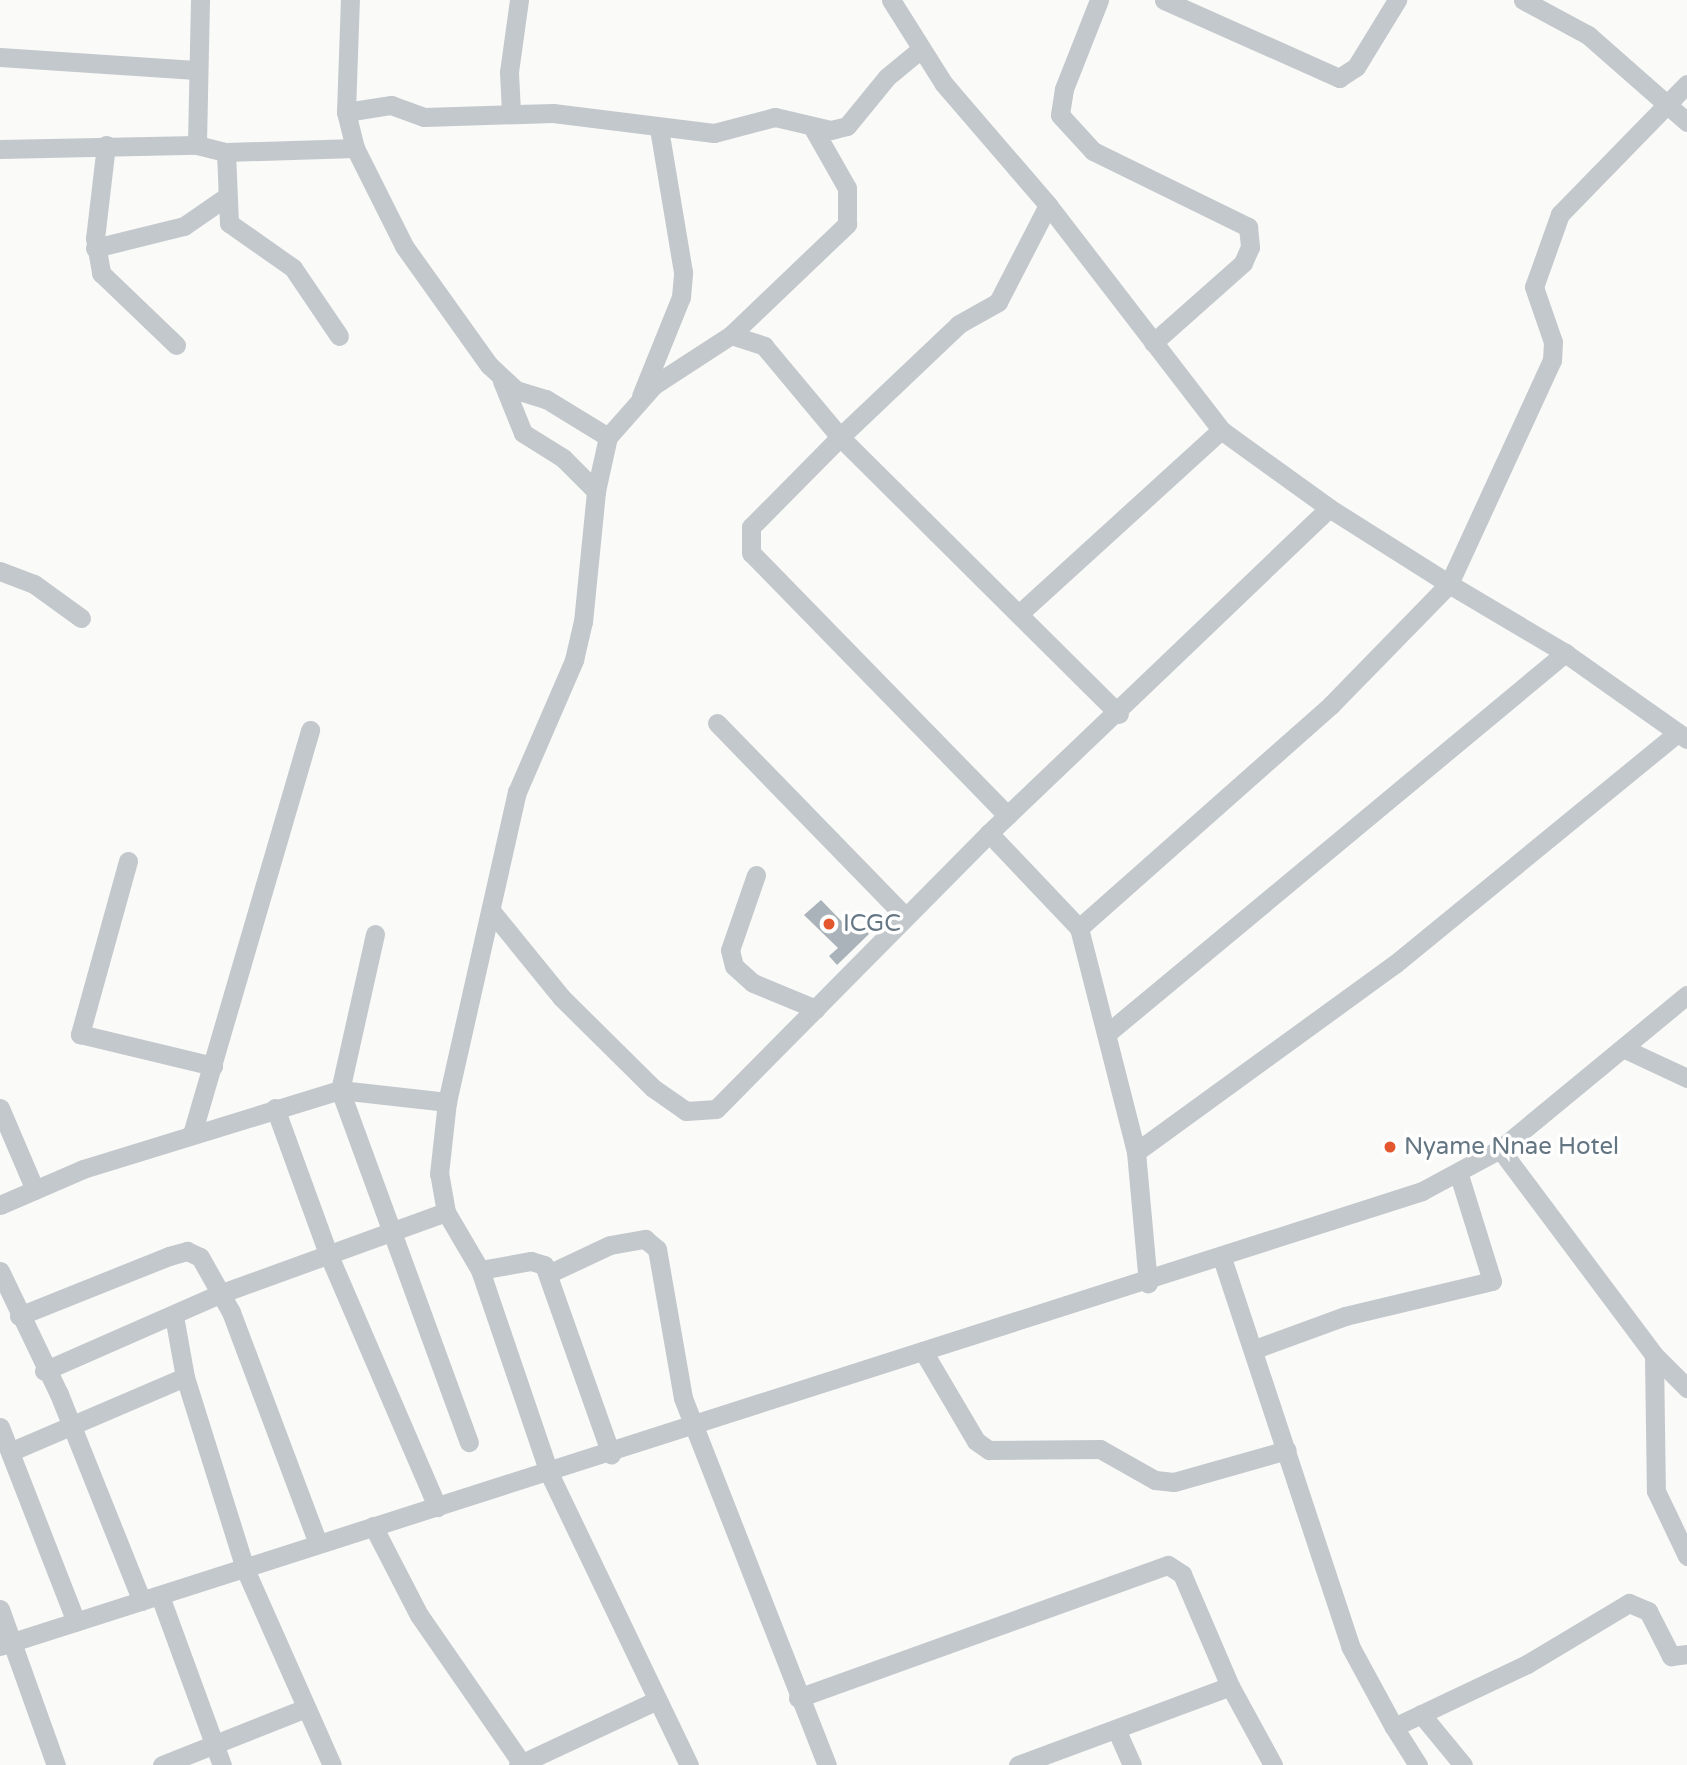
<!DOCTYPE html>
<html>
<head>
<meta charset="utf-8">
<style>
	body { margin:0 }
	#map { position:relative; width:1687px; height:1765px; overflow:hidden; background:#fafaf8; font-family:"Varela Round",sans-serif }
	div>[style] { position:absolute }
	.building>* { inset:0; background:#aab3b9 }
	.minor>* { height:19px; margin:-9.5px; padding:0 9.5px; transform-origin:9.5px; border-radius:9.5px; background:#c3c8cc }
	.dots>* { width:19px; height:19px; translate:-50% -50%; box-sizing:border-box; border:4px solid #fff; border-radius:50% }
	span { translate:-50% -50%; white-space:nowrap; text-align:center; line-height:1.15; -webkit-text-stroke:7px #fff; paint-order:stroke }
	.poi-label { font-size:24px; color:#657683 }
	.left { translate:0 -50%; text-align:left }
</style>
</head>
<body>
<div id="map">
	<div class="building">
		<i style="clip-path:polygon(821px 900px,853px 933px,861px 926px,869px 934px,837px 965px,829px 956px,838px 948px,804px 915px)"></i>
	</div>
	<div class="minor">
		<i style="left:200px;top:0;width:145px;rotate:91.2deg"></i>
		<i style="left:197px;top:145px;width:30px;rotate:14deg"></i>
		<i style="left:226px;top:152px;width:129px;rotate:-1.8deg"></i>
		<i style="left:355px;top:148px;width:37px;rotate:-104deg"></i>
		<i style="left:346px;top:112px;width:112px;rotate:-88deg"></i>
		<i style="left:891px;top:0;width:99px;rotate:57.8deg"></i>
		<i style="left:944px;top:84px;width:160px;rotate:49.3deg"></i>
		<i style="left:1048px;top:205px;width:284px;rotate:52.4deg"></i>
		<i style="left:1221px;top:430px;width:133px;rotate:35.8deg"></i>
		<i style="left:1099px;top:0;width:96px;rotate:111.5deg"></i>
		<i style="left:1064px;top:89px;width:26px;rotate:99deg"></i>
		<i style="left:1060px;top:115px;width:49px;rotate:47.5deg"></i>
		<i style="left:1093px;top:151px;width:173px;rotate:26.1deg"></i>
		<i style="left:1248px;top:227px;width:20px;rotate:84deg"></i>
		<i style="left:1250px;top:247px;width:17px;rotate:114deg"></i>
		<i style="left:1243px;top:263px;width:120px;rotate:138.4deg"></i>
		<i style="left:1164px;top:0;width:192px;rotate:24deg"></i>
		<i style="left:1339px;top:78px;width:20px;rotate:-33deg"></i>
		<i style="left:1356px;top:67px;width:79px;rotate:-58.5deg"></i>
		<i style="left:1523px;top:0;width:74px;rotate:28.3deg"></i>
		<i style="left:1588px;top:35px;width:132px;rotate:41.3deg"></i>
		<i style="left:0;top:57px;width:196px;rotate:3.8deg"></i>
		<i style="left:1687px;top:84px;width:182px;rotate:134.3deg"></i>
		<i style="left:1560px;top:214px;width:77px;rotate:109.6deg"></i>
		<i style="left:1534px;top:287px;width:58px;rotate:70.9deg"></i>
		<i style="left:1553px;top:342px;width:18px;rotate:93deg"></i>
		<i style="left:1552px;top:360px;width:247px;rotate:114.7deg"></i>
		<i style="left:1449px;top:584px;width:169px;rotate:134.3deg"></i>
		<i style="left:1331px;top:705px;width:337px;rotate:138.5deg"></i>
		<i style="left:1079px;top:928px;width:131px;rotate:-133.5deg"></i>
		<i style="left:989px;top:833px;width:470px;rotate:-43.7deg"></i>
		<i style="left:1329px;top:508px;width:142px;rotate:32.3deg"></i>
		<i style="left:1449px;top:584px;width:135px;rotate:30.7deg"></i>
		<i style="left:1565px;top:653px;width:149px;rotate:35.2deg"></i>
		<i style="left:346px;top:112px;width:46px;rotate:-8.8deg"></i>
		<i style="left:391px;top:105px;width:35px;rotate:20deg"></i>
		<i style="left:424px;top:117px;width:129px;rotate:-1.8deg"></i>
		<i style="left:553px;top:113px;width:162px;rotate:7.1deg"></i>
		<i style="left:714px;top:133px;width:63px;rotate:-14.7deg"></i>
		<i style="left:775px;top:117px;width:57px;rotate:13.1deg"></i>
		<i style="left:831px;top:130px;width:16px;rotate:-14deg"></i>
		<i style="left:847px;top:126px;width:63px;rotate:-50.8deg"></i>
		<i style="left:887px;top:77px;width:44px;rotate:-39.5deg"></i>
		<i style="left:511px;top:112px;width:40px;rotate:-92.9deg"></i>
		<i style="left:509px;top:72px;width:73px;rotate:-82.1deg"></i>
		<i style="left:106px;top:145px;width:94px;rotate:96.7deg"></i>
		<i style="left:95px;top:238px;width:36px;rotate:80deg"></i>
		<i style="left:101px;top:273px;width:104px;rotate:43.8deg"></i>
		<i style="left:355px;top:148px;width:110px;rotate:63.4deg"></i>
		<i style="left:404px;top:246px;width:146px;rotate:54.5deg"></i>
		<i style="left:489px;top:365px;width:37px;rotate:43deg"></i>
		<i style="left:516px;top:390px;width:31px;rotate:17deg"></i>
		<i style="left:546px;top:399px;width:73px;rotate:31.5deg"></i>
		<i style="left:0;top:149px;width:197px;rotate:-1.2deg"></i>
		<i style="left:226px;top:152px;width:71px;rotate:87.6deg"></i>
		<i style="left:229px;top:223px;width:78px;rotate:35.1deg"></i>
		<i style="left:293px;top:268px;width:82px;rotate:55.9deg"></i>
		<i style="left:95px;top:248px;width:92px;rotate:-13.9deg"></i>
		<i style="left:184px;top:226px;width:51px;rotate:-34.6deg"></i>
		<i style="left:731px;top:335px;width:161px;rotate:-43.7deg"></i>
		<i style="left:847px;top:224px;width:36px;rotate:-90deg"></i>
		<i style="left:847px;top:188px;width:67px;rotate:-119.6deg"></i>
		<i style="left:502px;top:381px;width:56px;rotate:68deg"></i>
		<i style="left:523px;top:433px;width:47px;rotate:32deg"></i>
		<i style="left:563px;top:458px;width:47px;rotate:45deg"></i>
		<i style="left:641px;top:396px;width:107px;rotate:-68deg"></i>
		<i style="left:681px;top:297px;width:25px;rotate:-85deg"></i>
		<i style="left:683px;top:272px;width:146px;rotate:-99.5deg"></i>
		<i style="left:0;top:571px;width:36px;rotate:21deg"></i>
		<i style="left:34px;top:584px;width:58px;rotate:35.9deg"></i>
		<i style="left:1021px;top:612px;width:270px;rotate:-42.3deg"></i>
		<i style="left:717px;top:723px;width:267px;rotate:45.8deg"></i>
		<i style="left:1007px;top:815px;width:366px;rotate:-134.3deg"></i>
		<i style="left:751px;top:553px;width:26px;rotate:-90deg"></i>
		<i style="left:751px;top:527px;width:127px;rotate:-45.3deg"></i>
		<i style="left:840px;top:437px;width:393px;rotate:44.8deg"></i>
		<i style="left:128px;top:861px;width:180px;rotate:105.5deg"></i>
		<i style="left:80px;top:1034px;width:137px;rotate:13.5deg"></i>
		<i style="left:756px;top:875px;width:79px;rotate:109.1deg"></i>
		<i style="left:730px;top:950px;width:16px;rotate:76deg"></i>
		<i style="left:734px;top:966px;width:25px;rotate:42deg"></i>
		<i style="left:753px;top:983px;width:68px;rotate:22.4deg"></i>
		<i style="left:492px;top:912px;width:109px;rotate:50.9deg"></i>
		<i style="left:561px;top:997px;width:129px;rotate:44.7deg"></i>
		<i style="left:653px;top:1088px;width:40px;rotate:34.9deg"></i>
		<i style="left:686px;top:1111px;width:30px;rotate:-4deg"></i>
		<i style="left:716px;top:1109px;width:388px;rotate:-45.3deg"></i>
		<i style="left:1079px;top:928px;width:231px;rotate:75.7deg"></i>
		<i style="left:1136px;top:1152px;width:132px;rotate:84.8deg"></i>
		<i style="left:375px;top:934px;width:160px;rotate:102.6deg"></i>
		<i style="left:340px;top:1090px;width:375px;rotate:69.9deg"></i>
		<i style="left:1110px;top:1031px;width:592px;rotate:-39.72deg"></i>
		<i style="left:1627px;top:1050px;width:66px;rotate:25deg"></i>
		<i style="left:0;top:1108px;width:89px;rotate:66.9deg"></i>
		<i style="left:275px;top:1108px;width:152px;rotate:70deg"></i>
		<i style="left:327px;top:1251px;width:279px;rotate:66.7deg"></i>
		<i style="left:192px;top:1134px;width:421px;rotate:-73.7deg"></i>
		<i style="left:1500px;top:1149px;width:257px;rotate:53.2deg"></i>
		<i style="left:1654px;top:1355px;width:47px;rotate:45deg"></i>
		<i style="left:1136px;top:1152px;width:320px;rotate:-36deg"></i>
		<i style="left:1395px;top:964px;width:365px;rotate:-39.3deg"></i>
		<i style="left:0;top:1205px;width:90px;rotate:-23.4deg"></i>
		<i style="left:83px;top:1169px;width:269px;rotate:-17.1deg"></i>
		<i style="left:340px;top:1090px;width:108px;rotate:6.4deg"></i>
		<i style="left:446px;top:1212px;width:67px;rotate:59.6deg"></i>
		<i style="left:480px;top:1270px;width:214px;rotate:71.2deg"></i>
		<i style="left:549px;top:1473px;width:324px;rotate:64.4deg"></i>
		<i style="left:1222px;top:1258px;width:409px;rotate:71.7deg"></i>
		<i style="left:1350px;top:1646px;width:92px;rotate:61.5deg"></i>
		<i style="left:1394px;top:1727px;width:147px;rotate:-25.3deg"></i>
		<i style="left:1527px;top:1664px;width:119px;rotate:-30.9deg"></i>
		<i style="left:1629px;top:1603px;width:21px;rotate:23deg"></i>
		<i style="left:1648px;top:1611px;width:51px;rotate:62.9deg"></i>
		<i style="left:1671px;top:1656px;width:16px;rotate:-7deg"></i>
		<i style="left:480px;top:1270px;width:52px;rotate:-10deg"></i>
		<i style="left:531px;top:1261px;width:14px;rotate:17deg"></i>
		<i style="left:544px;top:1265px;width:201px;rotate:70.5deg"></i>
		<i style="left:0;top:1271px;width:136px;rotate:64.4deg"></i>
		<i style="left:59px;top:1394px;width:223px;rotate:68.2deg"></i>
		<i style="left:548px;top:1274px;width:68px;rotate:-25.1deg"></i>
		<i style="left:610px;top:1245px;width:36px;rotate:-10deg"></i>
		<i style="left:645px;top:1239px;width:16px;rotate:40deg"></i>
		<i style="left:657px;top:1249px;width:151px;rotate:80.1deg"></i>
		<i style="left:683px;top:1398px;width:394px;rotate:68.6deg"></i>
		<i style="left:19px;top:1316px;width:162px;rotate:-21.8deg"></i>
		<i style="left:169px;top:1256px;width:19px;rotate:-16deg"></i>
		<i style="left:187px;top:1251px;width:14px;rotate:25deg"></i>
		<i style="left:200px;top:1257px;width:63px;rotate:60.6deg"></i>
		<i style="left:231px;top:1312px;width:247px;rotate:69.4deg"></i>
		<i style="left:1255px;top:1349px;width:96px;rotate:-20.1deg"></i>
		<i style="left:1345px;top:1316px;width:151px;rotate:-13.4deg"></i>
		<i style="left:1492px;top:1281px;width:114px;rotate:-107.3deg"></i>
		<i style="left:923px;top:1351px;width:104px;rotate:59.5deg"></i>
		<i style="left:976px;top:1441px;width:16px;rotate:35deg"></i>
		<i style="left:989px;top:1450px;width:111px;rotate:-0.5deg"></i>
		<i style="left:1100px;top:1449px;width:63px;rotate:29.4deg"></i>
		<i style="left:1155px;top:1480px;width:19px;rotate:6deg"></i>
		<i style="left:1174px;top:1482px;width:117px;rotate:-15.8deg"></i>
		<i style="left:1654px;top:1355px;width:136px;rotate:89.2deg"></i>
		<i style="left:1656px;top:1491px;width:72px;rotate:64.5deg"></i>
		<i style="left:44px;top:1371px;width:194px;rotate:-23.7deg"></i>
		<i style="left:222px;top:1293px;width:238px;rotate:-19.9deg"></i>
		<i style="left:446px;top:1212px;width:39px;rotate:-100deg"></i>
		<i style="left:439px;top:1174px;width:72px;rotate:-83.7deg"></i>
		<i style="left:447px;top:1102px;width:318px;rotate:-77.3deg"></i>
		<i style="left:517px;top:792px;width:144px;rotate:-66.6deg"></i>
		<i style="left:574px;top:660px;width:39px;rotate:-77deg"></i>
		<i style="left:583px;top:622px;width:132px;rotate:-84.3deg"></i>
		<i style="left:596px;top:491px;width:55px;rotate:-77.5deg"></i>
		<i style="left:608px;top:437px;width:69px;rotate:-48.5deg"></i>
		<i style="left:654px;top:385px;width:92px;rotate:-33deg"></i>
		<i style="left:731px;top:335px;width:35px;rotate:18deg"></i>
		<i style="left:764px;top:346px;width:119px;rotate:50.1deg"></i>
		<i style="left:840px;top:437px;width:164px;rotate:-43.5deg"></i>
		<i style="left:959px;top:324px;width:45px;rotate:-29.4deg"></i>
		<i style="left:998px;top:302px;width:109px;rotate:-62.7deg"></i>
		<i style="left:185px;top:1377px;width:201px;rotate:72.6deg"></i>
		<i style="left:245px;top:1569px;width:214px;rotate:66.1deg"></i>
		<i style="left:0;top:1427px;width:209px;rotate:68.7deg"></i>
		<i style="left:12px;top:1451px;width:188px;rotate:-23.2deg"></i>
		<i style="left:185px;top:1377px;width:62px;rotate:-100.2deg"></i>
		<i style="left:373px;top:1526px;width:100px;rotate:62.7deg"></i>
		<i style="left:419px;top:1615px;width:183px;rotate:55.3deg"></i>
		<i style="left:160px;top:1596px;width:180px;rotate:69.9deg"></i>
		<i style="left:0;top:1609px;width:166px;rotate:70.3deg"></i>
		<i style="left:0;top:1646px;width:1493px;rotate:-17.74deg"></i>
		<i style="left:1422px;top:1191px;width:89px;rotate:-28.3deg"></i>
		<i style="left:1500px;top:1149px;width:242px;rotate:-39.5deg"></i>
		<i style="left:798px;top:1698px;width:393px;rotate:-19.8deg"></i>
		<i style="left:1168px;top:1565px;width:17px;rotate:33deg"></i>
		<i style="left:1182px;top:1574px;width:122px;rotate:66.8deg"></i>
		<i style="left:1421px;top:1714px;width:66px;rotate:50.5deg"></i>
		<i style="left:1394px;top:1727px;width:45px;rotate:57.7deg"></i>
		<i style="left:1116px;top:1729px;width:39px;rotate:66deg"></i>
		<i style="left:162px;top:1765px;width:155px;rotate:-21.6deg"></i>
		<i style="left:518px;top:1765px;width:151px;rotate:-25deg"></i>
		<i style="left:1018px;top:1765px;width:226px;rotate:-20.4deg"></i>
		<i style="left:1230px;top:1686px;width:90px;rotate:61.4deg"></i>
	</div>
	<div class="dots">
		<i style="left:829px;top:924px;background:#e4572e"></i>
		<i style="left:1390px;top:1147px;background:#e4572e"></i>
	</div>
	<div class="poi-label">
		<span class="left" style="left:843px;top:924px">ICGC</span>
		<span class="left" style="left:1404px;top:1147px">Nyame Nnae Hotel</span>
	</div>
</div>
</body>
</html>
